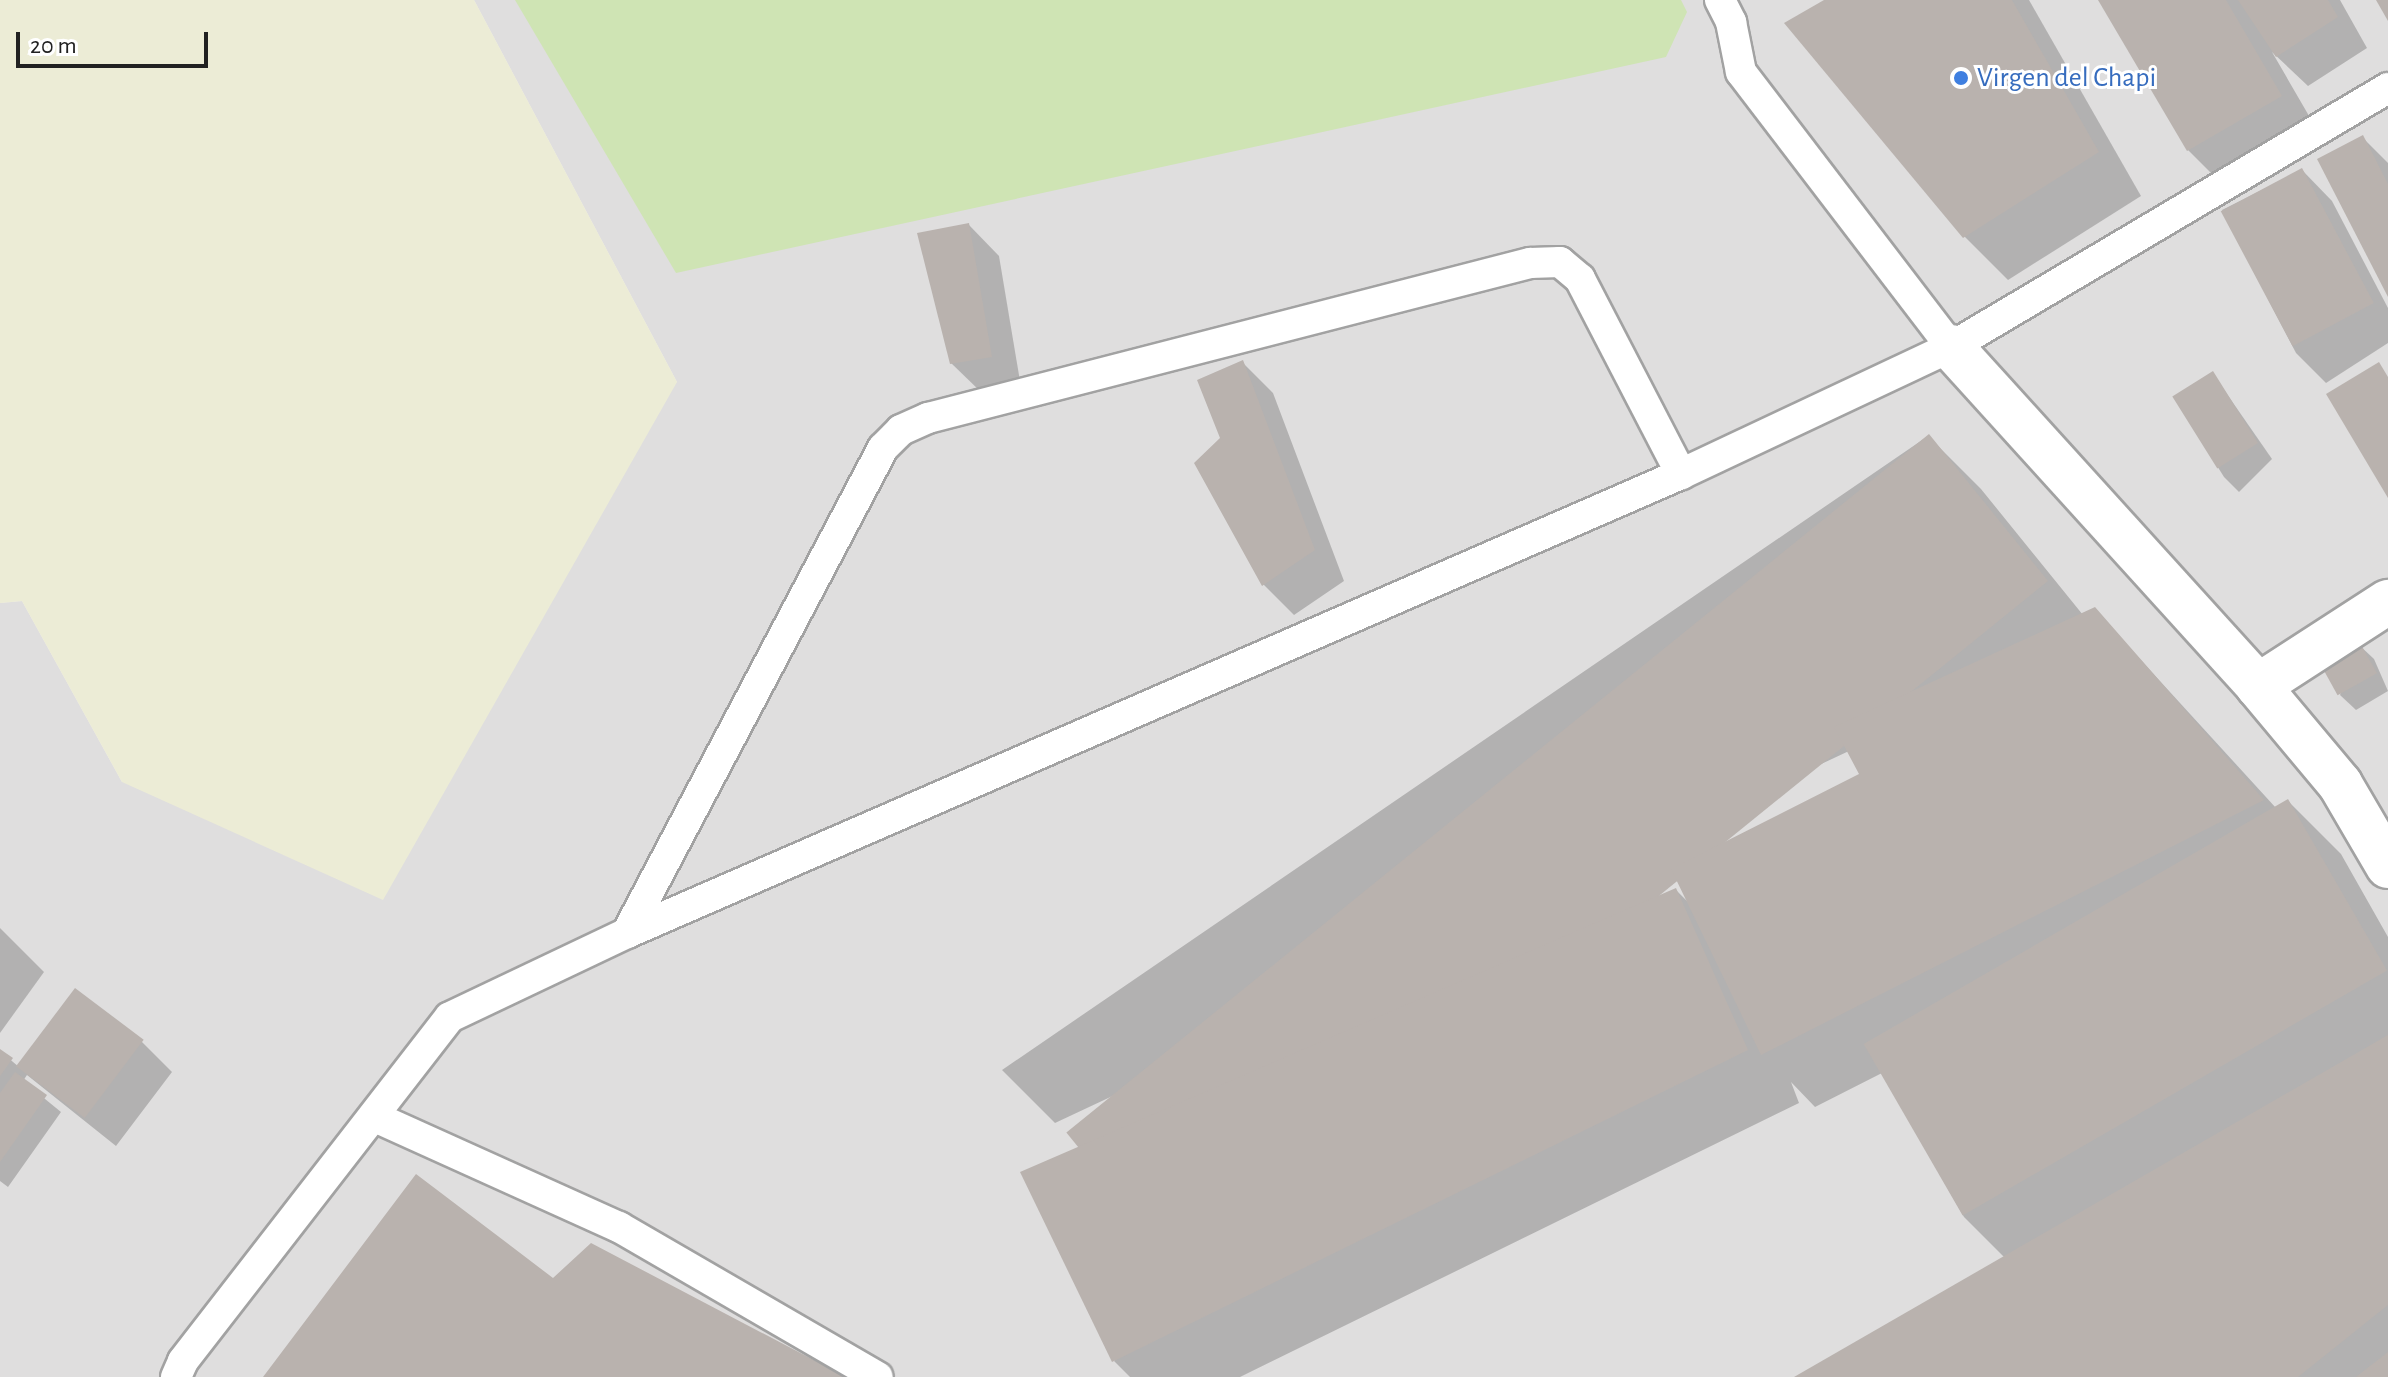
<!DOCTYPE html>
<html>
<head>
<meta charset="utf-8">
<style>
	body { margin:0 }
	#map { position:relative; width:2388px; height:1377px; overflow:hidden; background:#f0ede8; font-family:"Alegreya Sans",sans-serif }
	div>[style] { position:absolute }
	.residential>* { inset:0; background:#dfdede }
	.farmland>* { inset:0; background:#ececd6 }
	.grass>* { inset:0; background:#cfe4b4 }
	.shadow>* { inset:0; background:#0003 }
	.building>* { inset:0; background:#b9b2ae; transform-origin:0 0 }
	.roads { filter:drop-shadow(2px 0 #a2a2a2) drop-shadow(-2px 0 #a2a2a2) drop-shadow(0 2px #a2a2a2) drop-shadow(0 -2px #a2a2a2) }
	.service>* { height:30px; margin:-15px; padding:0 15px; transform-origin:15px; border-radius:15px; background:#fff }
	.pedestrian>* { height:44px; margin:-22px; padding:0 22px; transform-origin:22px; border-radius:22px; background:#fff }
	.minor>* { height:44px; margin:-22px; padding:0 22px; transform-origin:22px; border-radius:22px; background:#fff }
	.dots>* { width:22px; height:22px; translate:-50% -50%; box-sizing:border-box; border:4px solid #fff; border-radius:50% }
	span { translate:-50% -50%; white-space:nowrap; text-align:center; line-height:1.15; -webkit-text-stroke:6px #fff; paint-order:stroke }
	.shop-label { font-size:28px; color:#366cbe }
	.left { translate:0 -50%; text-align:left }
	.scale { position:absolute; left:16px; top:32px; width:192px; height:36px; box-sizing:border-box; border:4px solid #212121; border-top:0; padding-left:10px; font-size:24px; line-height:28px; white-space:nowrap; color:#212121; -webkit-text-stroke:6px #fff; paint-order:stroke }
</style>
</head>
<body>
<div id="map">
	<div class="residential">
		<i style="clip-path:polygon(474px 0,2388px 0,2388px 1377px,0 1377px,0 603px,22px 601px,122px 782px,677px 382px)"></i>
	</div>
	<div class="farmland">
		<i style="clip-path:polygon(0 0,474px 0,677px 382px,383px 900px,122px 782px,22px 601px,0 603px)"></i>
	</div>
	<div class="grass">
		<i style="clip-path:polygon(515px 0,1681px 0,1687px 12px,1666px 57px,676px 273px)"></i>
	</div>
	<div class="shadow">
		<i style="clip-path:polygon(1828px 0,2029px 0,2141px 196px,2008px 280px,1965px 237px)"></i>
		<i style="clip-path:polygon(2100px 0,2340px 0,2367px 48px,2308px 86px,2272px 52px,2323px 140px,2231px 193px,2188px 150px)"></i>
		<i style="clip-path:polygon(2363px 138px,2388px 163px,2388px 293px)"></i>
		<i style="clip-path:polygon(2302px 170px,2332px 201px,2388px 308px,2388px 343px,2326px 383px,2296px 353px,2222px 210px)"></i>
		<i style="clip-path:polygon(969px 225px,999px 256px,1021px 387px,982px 393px,951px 363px)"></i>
		<i style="clip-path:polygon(1242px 362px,1273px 393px,1344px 581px,1294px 615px,1264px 585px,1197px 463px,1222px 439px)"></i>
		<i style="clip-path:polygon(2213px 374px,2272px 459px,2239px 492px,2224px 477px,2174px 397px)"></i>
		<i style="clip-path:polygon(1928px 436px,1981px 489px,2083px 615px,2095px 610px,2276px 808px,2288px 801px,2341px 854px,2388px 937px,2388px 1377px,1798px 1377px,2005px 1258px,1964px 1217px,1882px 1073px,1815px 1107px,1791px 1082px,1799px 1103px,1240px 1377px,1130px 1377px,1114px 1361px,1676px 890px,1690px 904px,1861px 775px,1849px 751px,1055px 1123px,1002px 1070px)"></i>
		<i style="clip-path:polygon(2358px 644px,2374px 659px,2388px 691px,2356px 710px,2340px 695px)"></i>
		<i style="clip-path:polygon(0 928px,44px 972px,0 1033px)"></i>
		<i style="clip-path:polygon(141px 1041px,172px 1072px,116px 1146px,27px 1075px,23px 1081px,61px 1112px,8px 1187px,0 1181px,0 1051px,19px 1067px)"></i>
	</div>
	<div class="building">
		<i style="clip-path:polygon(1824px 0,2012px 0,2099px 152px,1963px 238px,1784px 23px)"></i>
		<i style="clip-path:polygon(2098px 0,2226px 0,2282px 96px,2187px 151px)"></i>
		<i style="clip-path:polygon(2238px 0,2328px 0,2338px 17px,2276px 57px)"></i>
		<i style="clip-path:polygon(2376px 0,2388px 0,2388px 21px)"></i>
		<i style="clip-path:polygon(2363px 135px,2388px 184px,2388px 297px,2317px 159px)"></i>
		<i style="left:2302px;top:168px;width:153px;height:92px;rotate:62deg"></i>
		<i style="clip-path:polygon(969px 223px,992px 357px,950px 364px,917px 233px)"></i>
		<i style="clip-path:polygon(1243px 360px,1315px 550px,1262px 586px,1194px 463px,1220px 438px,1197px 380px)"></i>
		<i style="clip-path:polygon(2379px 362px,2388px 377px,2388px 498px,2326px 394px)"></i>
		<i style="left:2213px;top:371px;width:85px;height:48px;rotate:58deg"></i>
		<i style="left:1929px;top:434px;width:189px;height:1110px;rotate:51deg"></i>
		<i style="clip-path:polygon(2095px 607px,2264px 800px,1761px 1055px,1671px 869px,1859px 774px,1834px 727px)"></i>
		<i style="left:2359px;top:641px;width:37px;height:45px;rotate:61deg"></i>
		<i style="left:2288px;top:799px;width:198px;height:490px;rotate:60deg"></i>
		<i style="clip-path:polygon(1676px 888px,1748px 1050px,1112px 1362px,1020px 1172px)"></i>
		<i style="left:75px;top:988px;width:86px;height:98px;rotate:37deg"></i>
		<i style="clip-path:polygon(2388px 1035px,2388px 1305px,2298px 1377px,1794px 1377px)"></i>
		<i style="clip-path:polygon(0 1049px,13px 1058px,0 1076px)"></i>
		<i style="clip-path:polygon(15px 1072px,47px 1095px,0 1162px,0 1093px)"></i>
		<i style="clip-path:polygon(416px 1174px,553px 1278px,591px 1243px,846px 1377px,263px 1377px)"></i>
		<i style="clip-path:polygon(2388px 1352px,2388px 1377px,2356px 1377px)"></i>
	</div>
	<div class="roads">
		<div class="service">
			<i style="left:1720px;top:0;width:25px;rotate:63deg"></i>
			<i style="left:1731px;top:22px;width:51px;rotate:78.7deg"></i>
			<i style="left:1741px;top:72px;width:346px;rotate:52.6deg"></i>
			<i style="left:627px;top:933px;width:548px;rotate:-62.17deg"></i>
			<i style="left:883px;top:448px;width:25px;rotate:-45deg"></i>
			<i style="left:901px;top:430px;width:30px;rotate:-24deg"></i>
			<i style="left:928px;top:418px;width:622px;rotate:-14.44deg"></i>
			<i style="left:1530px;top:263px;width:30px;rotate:-2deg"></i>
			<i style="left:1560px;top:262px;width:26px;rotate:40deg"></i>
			<i style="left:1580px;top:279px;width:220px;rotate:62.6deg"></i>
			<i style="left:375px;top:1117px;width:268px;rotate:24.3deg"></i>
			<i style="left:619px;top:1227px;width:299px;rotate:30.1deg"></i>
			<i style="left:176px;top:1377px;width:17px;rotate:-66deg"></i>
			<i style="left:183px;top:1361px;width:435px;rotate:-52.2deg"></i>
			<i style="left:450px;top:1017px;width:196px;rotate:-25.4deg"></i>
			<i style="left:627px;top:933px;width:1150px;rotate:-23.53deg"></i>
			<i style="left:1681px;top:474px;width:298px;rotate:-25.2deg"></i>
			<i style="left:1951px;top:347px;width:508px;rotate:-30.65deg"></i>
		</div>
		<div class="pedestrian">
			<i style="left:1951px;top:347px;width:457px;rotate:47.8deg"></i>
			<i style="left:2258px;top:686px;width:128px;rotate:50.1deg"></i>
			<i style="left:2340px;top:784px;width:95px;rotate:59.7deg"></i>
		</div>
		<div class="minor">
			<i style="left:2258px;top:686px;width:155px;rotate:-32.9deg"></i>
		</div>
	</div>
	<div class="dots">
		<i style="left:1961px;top:78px;background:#3f7fe0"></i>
	</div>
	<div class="shop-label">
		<span class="left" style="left:1977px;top:78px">Virgen del Chapi</span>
	</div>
	<div class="scale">20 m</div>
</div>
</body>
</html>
